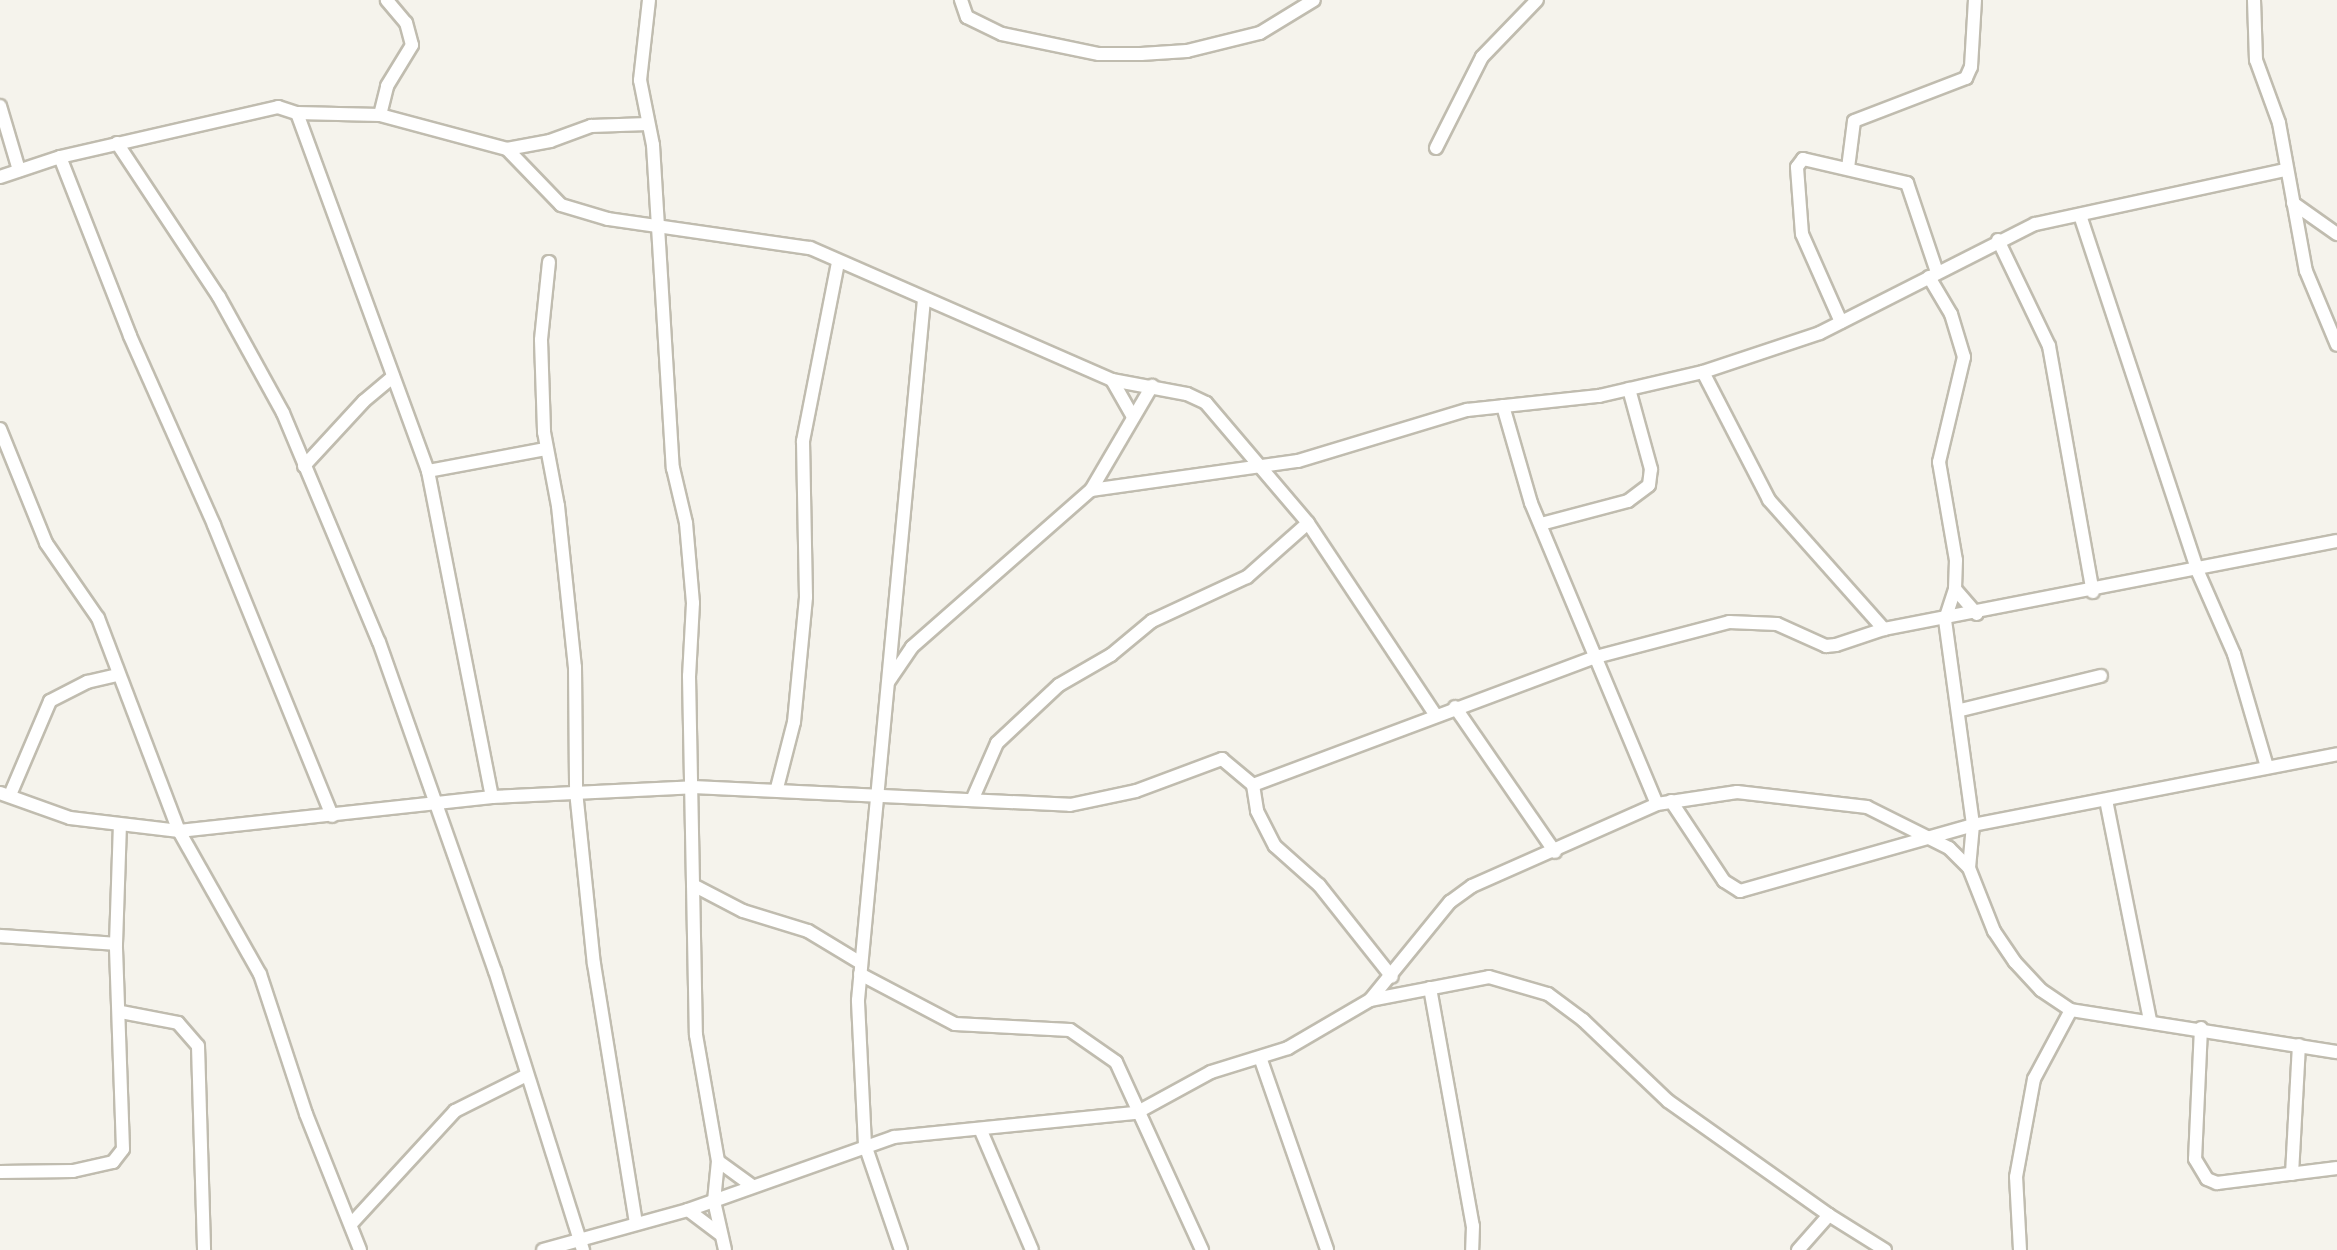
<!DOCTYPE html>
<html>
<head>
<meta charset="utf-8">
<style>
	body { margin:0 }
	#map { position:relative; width:2337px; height:1250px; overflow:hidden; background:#f5f3ec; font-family:"Roboto Condensed",sans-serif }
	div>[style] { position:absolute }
	.roads { filter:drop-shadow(2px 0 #c0bcaf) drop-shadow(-2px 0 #c0bcaf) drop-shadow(0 2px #c0bcaf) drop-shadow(0 -2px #c0bcaf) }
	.minor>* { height:12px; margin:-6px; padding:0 6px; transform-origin:6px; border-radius:6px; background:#fff }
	span { translate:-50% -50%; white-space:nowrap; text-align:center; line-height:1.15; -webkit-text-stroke:7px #fff; paint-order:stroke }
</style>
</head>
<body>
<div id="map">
	<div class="roads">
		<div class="minor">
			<i style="left:649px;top:0;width:81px;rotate:96.4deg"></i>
			<i style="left:640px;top:80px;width:66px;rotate:78.7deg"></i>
			<i style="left:653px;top:145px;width:324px;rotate:86.5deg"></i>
			<i style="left:673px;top:468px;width:57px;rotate:76.7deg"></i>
			<i style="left:686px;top:523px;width:80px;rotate:85deg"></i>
			<i style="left:693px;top:603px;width:73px;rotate:93.1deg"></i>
			<i style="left:689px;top:676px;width:359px;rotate:88.9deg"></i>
			<i style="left:696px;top:1035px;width:128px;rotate:80.1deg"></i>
			<i style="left:718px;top:1161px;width:40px;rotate:95.7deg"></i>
			<i style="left:714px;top:1201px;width:50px;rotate:77.3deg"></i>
			<i style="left:961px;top:0;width:18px;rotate:71deg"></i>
			<i style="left:967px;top:17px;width:39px;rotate:26deg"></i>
			<i style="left:1002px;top:34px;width:99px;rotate:11.7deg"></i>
			<i style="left:1099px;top:54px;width:42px"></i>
			<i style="left:1141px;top:54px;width:46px;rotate:-3.7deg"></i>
			<i style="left:1187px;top:51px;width:75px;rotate:-13.9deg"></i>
			<i style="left:1260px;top:33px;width:63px;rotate:-31.4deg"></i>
			<i style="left:2254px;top:0;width:60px;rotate:88.1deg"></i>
			<i style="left:2256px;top:60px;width:67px;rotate:69.9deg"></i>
			<i style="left:2279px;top:123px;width:150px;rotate:79.7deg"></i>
			<i style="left:2306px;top:271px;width:80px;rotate:67.3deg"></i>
			<i style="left:0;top:106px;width:67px;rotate:73.5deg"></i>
			<i style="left:297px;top:113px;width:381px;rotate:69.9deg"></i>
			<i style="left:428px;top:471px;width:332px;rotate:78.9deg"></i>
			<i style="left:380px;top:115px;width:30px;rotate:-76deg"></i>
			<i style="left:387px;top:86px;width:48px;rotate:-58.6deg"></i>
			<i style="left:412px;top:45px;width:23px;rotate:-105deg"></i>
			<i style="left:406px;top:23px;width:30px;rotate:-130deg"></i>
			<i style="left:117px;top:143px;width:185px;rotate:56.5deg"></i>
			<i style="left:219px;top:297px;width:132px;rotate:61.1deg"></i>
			<i style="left:283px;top:413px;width:248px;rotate:67.3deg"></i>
			<i style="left:379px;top:642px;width:349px;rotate:70.6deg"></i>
			<i style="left:495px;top:971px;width:293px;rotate:72.5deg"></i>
			<i style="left:1436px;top:148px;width:102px;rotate:-63.2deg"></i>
			<i style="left:1482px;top:57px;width:79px;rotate:-46deg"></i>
			<i style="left:507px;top:149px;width:78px;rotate:46deg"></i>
			<i style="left:561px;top:205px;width:49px;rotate:16.6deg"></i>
			<i style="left:608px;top:219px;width:204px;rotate:8.2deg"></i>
			<i style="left:810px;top:248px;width:330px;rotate:23.6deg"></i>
			<i style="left:1112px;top:380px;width:76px;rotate:10.6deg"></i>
			<i style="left:1187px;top:394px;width:21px;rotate:25deg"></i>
			<i style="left:1206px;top:403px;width:157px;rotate:49.6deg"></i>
			<i style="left:1308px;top:523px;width:229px;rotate:56.4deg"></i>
			<i style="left:60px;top:157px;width:192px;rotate:68.6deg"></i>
			<i style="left:130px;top:336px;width:207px;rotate:66deg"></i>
			<i style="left:214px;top:525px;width:314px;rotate:67.9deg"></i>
			<i style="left:1848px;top:168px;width:47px;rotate:-82.7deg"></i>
			<i style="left:1854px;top:121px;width:120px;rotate:-21deg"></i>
			<i style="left:1966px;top:78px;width:12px;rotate:-66deg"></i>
			<i style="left:1971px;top:67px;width:67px;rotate:-86.6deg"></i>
			<i style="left:0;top:177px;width:63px;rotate:-18.4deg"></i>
			<i style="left:60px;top:157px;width:224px;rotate:-12.9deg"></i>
			<i style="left:278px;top:107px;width:20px;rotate:18deg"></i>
			<i style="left:297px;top:113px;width:83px;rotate:1.4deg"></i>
			<i style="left:380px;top:115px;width:131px;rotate:15deg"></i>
			<i style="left:507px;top:149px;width:44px;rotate:-10.5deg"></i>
			<i style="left:550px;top:141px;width:44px;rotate:-20.1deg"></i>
			<i style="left:591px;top:126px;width:57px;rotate:-2deg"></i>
			<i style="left:2293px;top:203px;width:54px;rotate:35.2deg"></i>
			<i style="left:2080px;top:215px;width:376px;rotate:71.7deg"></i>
			<i style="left:2198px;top:572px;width:90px;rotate:66.3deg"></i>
			<i style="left:2234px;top:654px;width:118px;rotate:73.7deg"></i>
			<i style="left:1998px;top:240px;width:118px;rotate:64.3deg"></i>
			<i style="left:2049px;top:346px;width:250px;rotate:79.9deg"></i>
			<i style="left:549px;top:262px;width:78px;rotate:95.9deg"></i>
			<i style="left:541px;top:340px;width:92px;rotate:88.1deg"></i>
			<i style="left:544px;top:432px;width:75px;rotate:79.3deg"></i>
			<i style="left:558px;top:506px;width:162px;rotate:84deg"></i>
			<i style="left:575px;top:667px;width:124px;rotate:89.5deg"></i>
			<i style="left:576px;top:791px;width:174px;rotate:84.1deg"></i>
			<i style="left:594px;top:964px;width:261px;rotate:80.8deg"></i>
			<i style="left:1929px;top:277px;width:43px;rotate:59.3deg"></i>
			<i style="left:1951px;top:314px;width:45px;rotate:73.2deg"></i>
			<i style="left:1964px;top:357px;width:108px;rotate:103.4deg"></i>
			<i style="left:1939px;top:462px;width:99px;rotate:80.2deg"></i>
			<i style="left:1956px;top:560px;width:29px;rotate:92deg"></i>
			<i style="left:1955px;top:589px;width:33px;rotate:108deg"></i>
			<i style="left:1945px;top:620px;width:207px;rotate:82.2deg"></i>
			<i style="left:1973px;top:825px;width:43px;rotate:95.3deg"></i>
			<i style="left:1841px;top:322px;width:96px;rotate:-113.9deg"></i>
			<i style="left:1802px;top:234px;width:67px;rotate:-94.3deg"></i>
			<i style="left:1797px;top:167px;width:10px;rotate:-53deg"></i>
			<i style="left:1803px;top:159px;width:107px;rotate:13deg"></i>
			<i style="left:1907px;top:183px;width:94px;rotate:71.4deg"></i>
			<i style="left:1703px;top:372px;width:144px;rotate:62.7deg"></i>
			<i style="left:1769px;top:500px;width:173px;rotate:48.3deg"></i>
			<i style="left:1112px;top:380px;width:43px;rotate:60.4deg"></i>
			<i style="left:1503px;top:406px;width:101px;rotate:73.9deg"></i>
			<i style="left:1531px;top:503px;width:326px;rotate:67.3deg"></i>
			<i style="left:0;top:429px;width:123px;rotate:68deg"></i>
			<i style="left:46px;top:543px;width:91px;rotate:55.3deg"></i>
			<i style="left:98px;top:618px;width:228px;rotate:69.2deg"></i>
			<i style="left:179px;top:831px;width:164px;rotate:60.5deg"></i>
			<i style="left:260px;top:974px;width:147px;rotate:71.8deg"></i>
			<i style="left:306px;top:1114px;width:146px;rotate:68.3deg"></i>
			<i style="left:304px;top:466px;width:88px;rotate:-47.3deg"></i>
			<i style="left:364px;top:401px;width:38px;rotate:-40deg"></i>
			<i style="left:428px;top:471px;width:119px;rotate:-10.6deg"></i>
			<i style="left:1091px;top:490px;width:209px;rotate:-8deg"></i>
			<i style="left:1298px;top:461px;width:177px;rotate:-16.8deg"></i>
			<i style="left:1467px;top:410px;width:133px;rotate:-6.1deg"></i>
			<i style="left:1599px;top:396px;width:107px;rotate:-13deg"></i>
			<i style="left:1703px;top:372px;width:123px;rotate:-18.4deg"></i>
			<i style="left:1820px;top:333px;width:241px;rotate:-26.9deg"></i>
			<i style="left:2035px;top:224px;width:255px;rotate:-12.2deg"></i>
			<i style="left:1541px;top:524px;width:90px;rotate:-14.8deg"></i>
			<i style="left:1628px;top:501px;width:26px;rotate:-37deg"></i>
			<i style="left:1649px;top:485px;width:16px;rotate:-83deg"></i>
			<i style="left:1651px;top:469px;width:83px;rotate:-105.4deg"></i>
			<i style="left:1955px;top:589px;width:33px;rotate:49deg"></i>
			<i style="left:889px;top:681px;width:41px;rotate:-55.9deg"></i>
			<i style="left:912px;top:647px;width:238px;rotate:-41.3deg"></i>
			<i style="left:1091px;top:490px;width:121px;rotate:-59.6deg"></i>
			<i style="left:1455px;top:707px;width:176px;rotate:55.4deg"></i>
			<i style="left:1961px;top:710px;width:144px;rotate:-13.7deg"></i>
			<i style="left:1253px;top:785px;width:26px;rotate:81deg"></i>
			<i style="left:1257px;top:811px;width:39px;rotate:63deg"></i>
			<i style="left:1275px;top:846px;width:59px;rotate:41.6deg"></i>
			<i style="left:1319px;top:885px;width:117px;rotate:51.6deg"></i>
			<i style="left:777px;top:788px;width:68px;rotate:-75.6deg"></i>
			<i style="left:794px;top:722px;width:126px;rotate:-84.5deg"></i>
			<i style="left:806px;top:597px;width:156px;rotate:-91.1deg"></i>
			<i style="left:803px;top:441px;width:181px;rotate:-78.9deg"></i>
			<i style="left:0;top:793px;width:74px;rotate:19.7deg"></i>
			<i style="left:70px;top:818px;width:110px;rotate:6.8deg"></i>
			<i style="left:179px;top:831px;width:315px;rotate:-6.2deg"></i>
			<i style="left:492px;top:797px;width:201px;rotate:-2.8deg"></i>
			<i style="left:693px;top:787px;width:377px;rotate:2.7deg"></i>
			<i style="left:1070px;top:805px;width:67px;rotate:-12deg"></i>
			<i style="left:1136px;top:791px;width:92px;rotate:-20.4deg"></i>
			<i style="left:1222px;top:759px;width:40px;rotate:40deg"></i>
			<i style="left:1253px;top:785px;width:362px;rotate:-20.5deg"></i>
			<i style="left:1592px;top:658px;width:142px;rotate:-14.7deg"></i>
			<i style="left:1729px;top:622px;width:48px;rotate:2.4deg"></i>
			<i style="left:1777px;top:624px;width:54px;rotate:24.2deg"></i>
			<i style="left:1826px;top:646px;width:10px;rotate:-6deg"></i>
			<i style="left:1836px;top:645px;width:51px;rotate:-18.4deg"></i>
			<i style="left:1884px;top:629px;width:461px;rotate:-11deg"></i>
			<i style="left:10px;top:795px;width:102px;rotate:-66.9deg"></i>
			<i style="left:50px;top:701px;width:42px;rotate:-27.2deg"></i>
			<i style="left:87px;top:682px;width:31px;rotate:-13deg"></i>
			<i style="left:973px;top:798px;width:60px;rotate:-66.4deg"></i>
			<i style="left:997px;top:743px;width:85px;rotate:-43.1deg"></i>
			<i style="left:1059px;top:685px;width:60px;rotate:-30deg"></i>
			<i style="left:1111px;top:655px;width:53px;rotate:-39.7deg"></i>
			<i style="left:1152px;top:621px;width:105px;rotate:-24.9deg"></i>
			<i style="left:1247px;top:577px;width:81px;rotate:-41.5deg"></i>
			<i style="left:2106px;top:800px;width:225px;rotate:78.7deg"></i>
			<i style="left:1671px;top:801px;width:96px;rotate:56.5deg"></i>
			<i style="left:1724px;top:881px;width:19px;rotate:32deg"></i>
			<i style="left:1740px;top:891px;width:242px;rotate:-15.8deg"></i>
			<i style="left:1973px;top:825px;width:371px;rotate:-11deg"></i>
			<i style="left:693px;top:885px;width:56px;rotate:27.5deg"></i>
			<i style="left:743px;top:911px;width:68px;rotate:17.1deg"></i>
			<i style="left:808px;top:931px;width:62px;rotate:31.1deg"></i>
			<i style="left:0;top:936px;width:116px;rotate:3.9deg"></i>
			<i style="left:860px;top:974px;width:107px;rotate:27.8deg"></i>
			<i style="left:955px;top:1024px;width:115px;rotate:3deg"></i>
			<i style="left:1070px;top:1030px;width:56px;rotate:34.8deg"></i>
			<i style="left:1116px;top:1062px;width:207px;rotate:65.4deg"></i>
			<i style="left:1430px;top:988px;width:242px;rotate:79.8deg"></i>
			<i style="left:1473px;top:1226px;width:24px;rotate:92deg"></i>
			<i style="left:1370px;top:1000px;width:121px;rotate:-10.9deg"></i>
			<i style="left:1489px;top:977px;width:61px;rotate:16.1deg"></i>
			<i style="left:1548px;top:994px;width:44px;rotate:36.6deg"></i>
			<i style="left:1583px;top:1020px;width:117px;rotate:43.6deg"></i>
			<i style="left:1668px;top:1101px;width:197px;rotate:35.3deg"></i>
			<i style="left:1829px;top:1215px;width:47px;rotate:131.5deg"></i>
			<i style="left:121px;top:1012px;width:58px;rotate:10.9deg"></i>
			<i style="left:178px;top:1023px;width:30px;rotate:49deg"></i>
			<i style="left:198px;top:1046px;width:204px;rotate:88.3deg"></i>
			<i style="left:2201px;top:1028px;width:131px;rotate:92.6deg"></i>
			<i style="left:2195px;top:1159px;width:23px;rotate:59deg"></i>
			<i style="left:2207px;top:1179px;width:11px;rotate:22deg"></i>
			<i style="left:2217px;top:1183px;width:121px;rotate:-7.1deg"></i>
			<i style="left:1261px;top:1060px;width:201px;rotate:70.8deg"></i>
			<i style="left:981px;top:1131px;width:129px;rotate:66.8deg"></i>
			<i style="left:718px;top:1161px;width:41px;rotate:36deg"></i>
			<i style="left:0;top:1172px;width:73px;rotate:-0.8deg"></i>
			<i style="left:73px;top:1171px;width:41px;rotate:-12.7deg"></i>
			<i style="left:113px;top:1162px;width:16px;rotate:-52deg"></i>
			<i style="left:123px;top:1149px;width:205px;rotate:-92deg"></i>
			<i style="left:116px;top:944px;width:118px;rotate:-88.1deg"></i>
			<i style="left:2292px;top:1174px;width:129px;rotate:-86.9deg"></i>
			<i style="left:688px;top:1210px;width:39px;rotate:37deg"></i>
			<i style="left:1829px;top:1215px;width:66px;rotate:32deg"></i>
			<i style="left:352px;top:1223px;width:152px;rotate:-47.4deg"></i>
			<i style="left:455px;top:1111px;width:80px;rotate:-26.6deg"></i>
			<i style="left:543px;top:1250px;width:150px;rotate:-15.4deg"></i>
			<i style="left:688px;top:1210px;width:219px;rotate:-19.5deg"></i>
			<i style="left:894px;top:1137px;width:243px;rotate:-5.7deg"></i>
			<i style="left:1136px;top:1113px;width:85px;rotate:-28.7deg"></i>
			<i style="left:1211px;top:1072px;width:81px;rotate:-17.3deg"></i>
			<i style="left:1288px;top:1048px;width:95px;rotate:-30.3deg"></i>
			<i style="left:1370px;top:1000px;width:127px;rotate:-50.8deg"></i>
			<i style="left:1450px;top:902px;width:27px;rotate:-36deg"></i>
			<i style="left:1472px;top:886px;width:202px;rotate:-23.9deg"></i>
			<i style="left:1657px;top:804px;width:81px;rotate:-8.5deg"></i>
			<i style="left:1737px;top:792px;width:131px;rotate:6.6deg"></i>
			<i style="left:1867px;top:807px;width:92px;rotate:26.6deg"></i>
			<i style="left:1949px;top:848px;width:28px;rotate:45deg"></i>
			<i style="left:1969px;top:868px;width:68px;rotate:68.4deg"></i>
			<i style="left:1994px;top:931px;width:37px;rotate:56deg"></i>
			<i style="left:2015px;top:962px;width:38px;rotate:47deg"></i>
			<i style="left:2041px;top:990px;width:36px;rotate:34deg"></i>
			<i style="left:2071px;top:1010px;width:269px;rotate:9deg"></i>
			<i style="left:901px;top:1250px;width:111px;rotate:-108.9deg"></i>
			<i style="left:865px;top:1145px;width:145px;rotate:-92.8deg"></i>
			<i style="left:858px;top:1000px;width:704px;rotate:-84.62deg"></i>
			<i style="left:2020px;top:1250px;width:73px;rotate:-93.1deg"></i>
			<i style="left:2016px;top:1177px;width:100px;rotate:-79.6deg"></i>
			<i style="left:2034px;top:1079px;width:78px;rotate:-61.8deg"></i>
		</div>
	</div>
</div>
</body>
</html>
